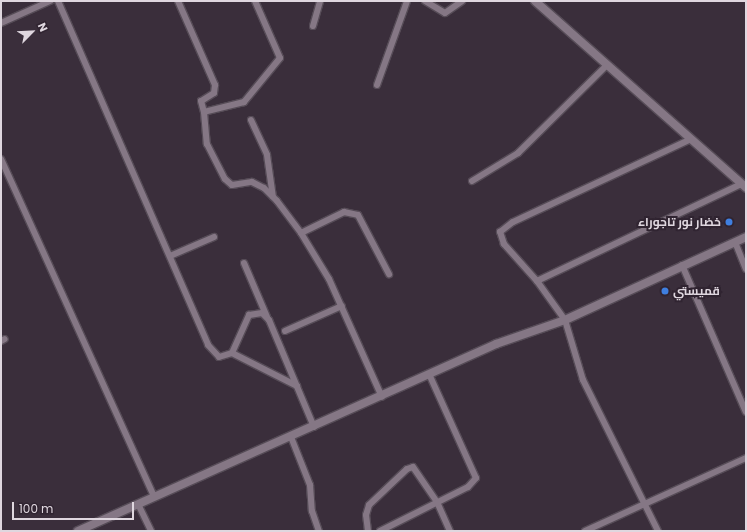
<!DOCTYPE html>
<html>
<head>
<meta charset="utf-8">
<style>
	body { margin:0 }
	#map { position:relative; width:747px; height:532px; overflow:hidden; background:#3a2e3b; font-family:Poppins,Cairo,sans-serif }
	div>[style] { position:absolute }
	.roads { filter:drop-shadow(1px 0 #564c57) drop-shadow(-1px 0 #564c57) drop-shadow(0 1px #564c57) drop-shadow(0 -1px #564c57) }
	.minor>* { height:6px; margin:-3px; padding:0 3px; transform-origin:3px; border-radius:3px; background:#857785 }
	.tertiary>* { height:8px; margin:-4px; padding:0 4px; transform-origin:4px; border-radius:4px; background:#857785 }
	.dots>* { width:11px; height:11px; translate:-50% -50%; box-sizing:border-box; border:2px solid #302431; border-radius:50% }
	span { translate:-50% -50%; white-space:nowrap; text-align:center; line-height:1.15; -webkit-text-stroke:4px #302431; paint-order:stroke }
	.poi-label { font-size:12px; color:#dfd7df; font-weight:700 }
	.right { translate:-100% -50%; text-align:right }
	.left { translate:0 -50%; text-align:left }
	.frame { position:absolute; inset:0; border:2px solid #dfd7df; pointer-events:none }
	.north { position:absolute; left:12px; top:12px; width:40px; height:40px; -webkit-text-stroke:3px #302431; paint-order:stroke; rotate:66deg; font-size:11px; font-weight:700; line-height:16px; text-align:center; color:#dfd7df }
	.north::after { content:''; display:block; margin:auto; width:14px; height:18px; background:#dfd7df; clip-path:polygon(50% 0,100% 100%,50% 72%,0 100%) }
	.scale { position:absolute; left:12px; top:502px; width:122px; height:18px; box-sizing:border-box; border:2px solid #dfd7df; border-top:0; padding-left:5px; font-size:12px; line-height:14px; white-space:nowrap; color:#dfd7df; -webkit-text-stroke:3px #302431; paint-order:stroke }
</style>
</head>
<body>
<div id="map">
	<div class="roads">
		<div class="minor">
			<i style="left:58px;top:1px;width:375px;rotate:66.4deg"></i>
			<i style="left:208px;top:345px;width:16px;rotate:47deg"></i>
			<i style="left:219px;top:357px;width:14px;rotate:-17deg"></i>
			<i style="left:232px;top:353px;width:42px;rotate:-65.9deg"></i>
			<i style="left:249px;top:315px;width:13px;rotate:-9deg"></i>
			<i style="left:262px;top:313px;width:10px;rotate:45deg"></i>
			<i style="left:269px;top:320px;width:116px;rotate:67.2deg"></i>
			<i style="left:178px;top:1px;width:92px;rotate:66.2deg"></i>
			<i style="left:215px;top:85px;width:8px;rotate:97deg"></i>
			<i style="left:214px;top:93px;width:15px;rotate:148deg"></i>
			<i style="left:201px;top:101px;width:11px;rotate:75deg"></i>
			<i style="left:255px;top:1px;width:62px;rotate:66.3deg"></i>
			<i style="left:280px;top:58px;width:57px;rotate:129.3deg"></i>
			<i style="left:244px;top:102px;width:41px;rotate:166deg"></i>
			<i style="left:204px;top:112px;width:32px;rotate:85deg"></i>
			<i style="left:207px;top:144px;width:39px;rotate:63deg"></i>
			<i style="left:225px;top:179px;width:9px;rotate:41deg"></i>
			<i style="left:232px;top:185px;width:20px;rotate:-9deg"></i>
			<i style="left:252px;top:182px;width:13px;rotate:27deg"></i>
			<i style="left:264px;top:188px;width:18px;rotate:45deg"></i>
			<i style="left:277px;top:201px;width:40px;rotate:53deg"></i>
			<i style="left:301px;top:233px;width:54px;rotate:58.7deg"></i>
			<i style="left:329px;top:279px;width:129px;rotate:65.8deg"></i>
			<i style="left:425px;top:1px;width:23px;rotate:31deg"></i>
			<i style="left:445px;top:13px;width:21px;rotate:-35deg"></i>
			<i style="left:1px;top:23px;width:54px;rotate:-24.2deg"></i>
			<i style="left:313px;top:26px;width:26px;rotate:-74deg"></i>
			<i style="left:377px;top:85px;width:89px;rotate:-70.3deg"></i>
			<i style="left:251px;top:120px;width:38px;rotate:65deg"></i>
			<i style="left:267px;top:155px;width:42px;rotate:81.9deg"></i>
			<i style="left:1px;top:159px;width:370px;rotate:65.6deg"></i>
			<i style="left:472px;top:181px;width:54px;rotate:-31.3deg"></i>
			<i style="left:518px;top:153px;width:125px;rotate:-44.7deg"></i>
			<i style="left:301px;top:233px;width:48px;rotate:-26deg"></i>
			<i style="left:344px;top:212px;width:14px;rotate:12deg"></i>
			<i style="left:358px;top:215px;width:67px;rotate:62.3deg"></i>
			<i style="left:735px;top:242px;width:29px;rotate:68deg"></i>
			<i style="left:170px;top:256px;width:48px;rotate:-23.4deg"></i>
			<i style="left:244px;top:263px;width:59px;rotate:66.9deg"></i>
			<i style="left:682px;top:265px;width:160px;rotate:66.5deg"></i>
			<i style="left:537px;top:281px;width:226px;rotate:-25.4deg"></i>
			<i style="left:285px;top:331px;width:62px;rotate:-23.7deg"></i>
			<i style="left:1px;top:341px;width:4px;rotate:-27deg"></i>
			<i style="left:232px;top:353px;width:73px;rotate:26.9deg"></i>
			<i style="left:291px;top:437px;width:52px;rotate:68.4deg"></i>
			<i style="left:310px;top:485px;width:26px;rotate:86deg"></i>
			<i style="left:312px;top:511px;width:21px;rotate:71deg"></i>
			<i style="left:138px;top:504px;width:30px;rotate:64deg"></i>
			<i style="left:368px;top:531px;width:16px;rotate:-97deg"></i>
			<i style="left:366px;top:515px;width:10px;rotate:-73deg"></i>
			<i style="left:369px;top:505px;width:52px;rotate:-43.5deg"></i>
			<i style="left:407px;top:469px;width:6px;rotate:-18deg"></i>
			<i style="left:413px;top:467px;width:42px;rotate:55.6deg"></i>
			<i style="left:437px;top:502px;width:32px;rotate:66deg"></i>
			<i style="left:380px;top:531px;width:98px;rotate:-26.6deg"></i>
			<i style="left:468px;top:487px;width:12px;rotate:-48deg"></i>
			<i style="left:476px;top:478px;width:112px;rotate:-114.3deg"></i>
			<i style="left:585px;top:531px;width:177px;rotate:-24.4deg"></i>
			<i style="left:658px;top:531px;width:169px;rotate:-116.4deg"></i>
			<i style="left:583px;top:380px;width:63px;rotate:-106.7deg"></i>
			<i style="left:565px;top:320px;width:48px;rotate:-125.7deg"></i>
			<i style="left:537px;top:281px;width:50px;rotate:-131.7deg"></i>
			<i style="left:504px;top:244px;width:13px;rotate:-108deg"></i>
			<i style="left:500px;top:232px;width:16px;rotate:-38deg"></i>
			<i style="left:513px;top:222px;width:196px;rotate:-25deg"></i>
		</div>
		<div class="tertiary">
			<i style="left:535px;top:1px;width:282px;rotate:41.5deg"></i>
			<i style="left:78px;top:531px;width:458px;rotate:-24.1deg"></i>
			<i style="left:496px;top:344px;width:73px;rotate:-19.2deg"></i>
			<i style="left:565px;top:320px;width:199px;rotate:-24.6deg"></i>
		</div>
	</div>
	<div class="dots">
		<i style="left:729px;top:222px;background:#3f7fe0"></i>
		<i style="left:665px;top:291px;background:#3f7fe0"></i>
	</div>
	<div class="poi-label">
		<span class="right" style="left:721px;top:222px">خضار نور تاجوراء</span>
		<span class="left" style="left:673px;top:291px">قميستي</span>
	</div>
	<div class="frame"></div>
	<div class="north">N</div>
	<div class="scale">100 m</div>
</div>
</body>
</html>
